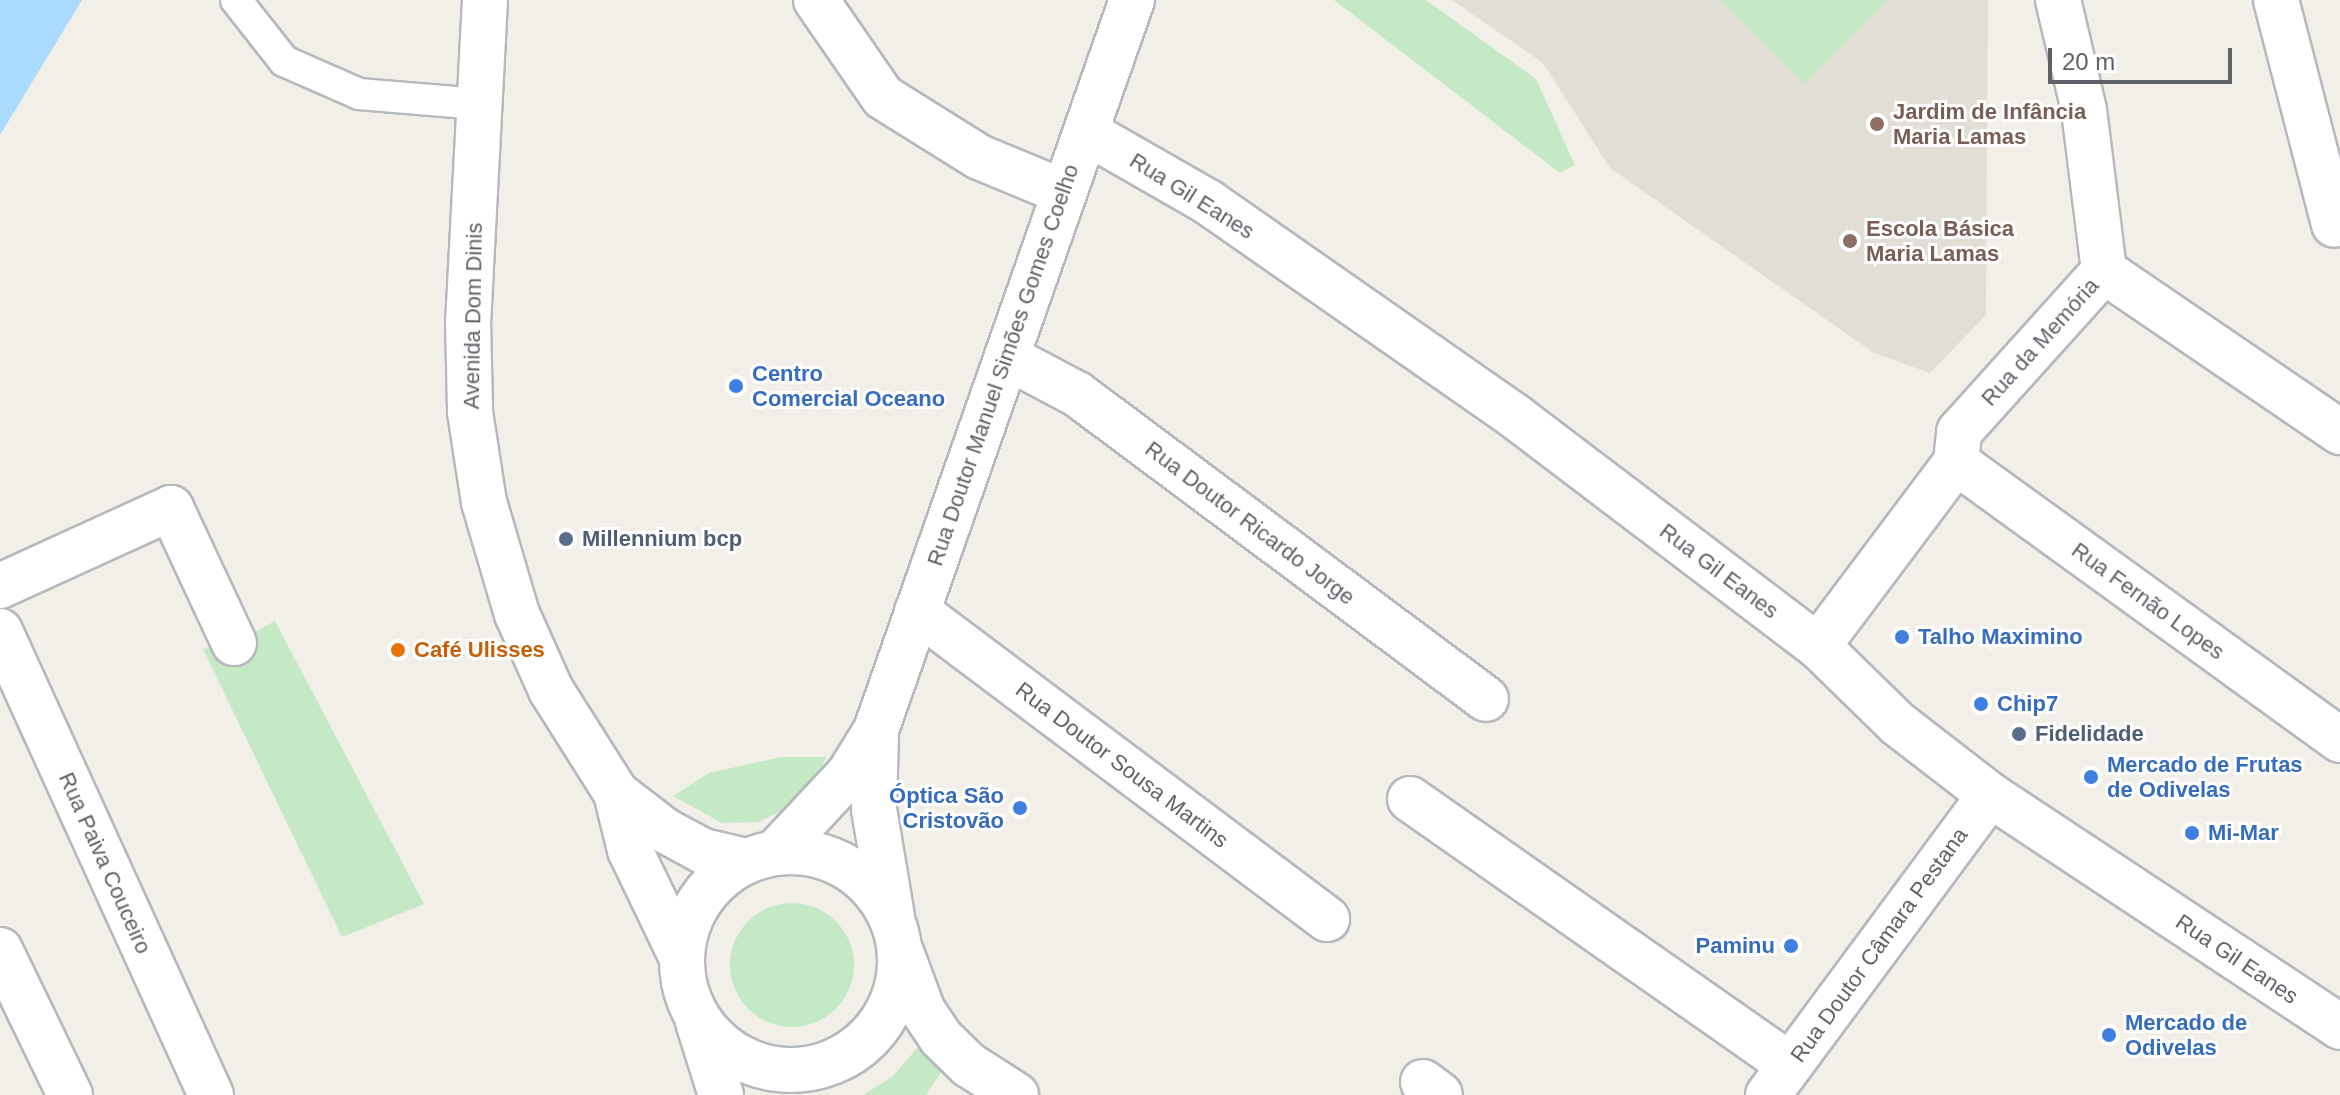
<!DOCTYPE html>
<html>
<head>
<meta charset="utf-8">
<style>
	body { margin:0 }
	#map { position:relative; width:2340px; height:1095px; overflow:hidden; background:#f1efe8; font-family:Arial,sans-serif }
	div>[style] { position:absolute }
	.education>* { inset:0; background:#e1ded6 }
	.green>* { inset:0; background:#c5e8c5 }
	.round { border-radius:50% }
	.water>* { inset:0; background:#aadaff }
	.roads { filter:drop-shadow(2px 0 #b5b8bc) drop-shadow(-2px 0 #b5b8bc) drop-shadow(0 2px #b5b8bc) drop-shadow(0 -2px #b5b8bc) }
	.lane>* { height:30px; margin:-15px; padding:0 15px; transform-origin:15px; border-radius:15px; background:#fff }
	.street>* { height:44px; margin:-22px; padding:0 22px; transform-origin:22px; border-radius:22px; background:#fff }
	.secondary>* { height:44px; margin:-22px; padding:0 22px; transform-origin:22px; border-radius:22px; background:#fff }
	.secondary>.ring { margin:-22px; padding:0; box-sizing:content-box; background:none; border:44px solid #fff; border-radius:50% }
	.dots>* { width:22px; height:22px; translate:-50% -50%; box-sizing:border-box; border:4px solid #fff; border-radius:50% }
	span { translate:-50% -50%; white-space:nowrap; text-align:center; line-height:1.15; -webkit-text-stroke:6px #fff; paint-order:stroke }
	.education-label { font-size:22px; color:#785e54; font-weight:700 }
	.left { translate:0 -50%; text-align:left }
	.street-label { font-size:22px; color:#5f6368 }
	.shop-label { font-size:22px; color:#366cbe; font-weight:700 }
	.right { translate:-100% -50%; text-align:right }
	.service-label { font-size:22px; color:#4e5e75; font-weight:700 }
	.food-label { font-size:22px; color:#c56008; font-weight:700 }
	.scale { position:absolute; left:2048px; top:48px; width:184px; height:36px; box-sizing:border-box; border:4px solid #5f6368; border-top:0; padding-left:10px; font-size:24px; line-height:28px; white-space:nowrap; color:#5f6368; -webkit-text-stroke:6px #fff; paint-order:stroke }
</style>
</head>
<body>
<div id="map">
	<div class="education">
		<i style="clip-path:polygon(1452px 0,1988px 0,1986px 315px,1930px 373px,1874px 353px,1610px 168px,1543px 63px)"></i>
	</div>
	<div class="green">
		<i style="clip-path:polygon(1334px 0,1426px 0,1536px 79px,1575px 165px,1560px 173px)"></i>
		<i style="clip-path:polygon(1721px 0,1888px 0,1804px 84px)"></i>
		<i style="clip-path:polygon(275px 621px,424px 904px,342px 937px,203px 649px,234px 643px)"></i>
		<i style="clip-path:polygon(781px 757px,826px 757px,817px 778px,791px 806px,759px 822px,722px 823px,673px 796px,709px 773px)"></i>
		<i class="round" style="left:730px;top:903px;width:124px;height:124px"></i>
		<i style="clip-path:polygon(919px 1046px,941px 1072px,926px 1095px,863px 1095px,892px 1077px)"></i>
	</div>
	<div class="water">
		<i style="clip-path:polygon(0 0,82px 0,0 135px)"></i>
	</div>
	<div class="roads">
		<div class="lane">
			<i style="left:236px;top:0;width:78px;rotate:51.8deg"></i>
			<i style="left:284px;top:61px;width:82px;rotate:23.7deg"></i>
			<i style="left:359px;top:94px;width:120px;rotate:4.8deg"></i>
		</div>
		<div class="street">
			<i style="left:816px;top:0;width:118px;rotate:55.4deg"></i>
			<i style="left:883px;top:97px;width:113px;rotate:32deg"></i>
			<i style="left:979px;top:157px;width:92px;rotate:22.4deg"></i>
			<i style="left:2058px;top:0;width:113px;rotate:76.7deg"></i>
			<i style="left:2084px;top:110px;width:162px;rotate:82.9deg"></i>
			<i style="left:2276px;top:0;width:232px;rotate:75.5deg"></i>
			<i style="left:1086px;top:132px;width:141px;rotate:29.8deg"></i>
			<i style="left:1208px;top:202px;width:376px;rotate:34.9deg"></i>
			<i style="left:1516px;top:417px;width:379px;rotate:37.2deg"></i>
			<i style="left:1818px;top:646px;width:112px;rotate:44.3deg"></i>
			<i style="left:1898px;top:724px;width:116px;rotate:37.7deg"></i>
			<i style="left:1990px;top:795px;width:420px;rotate:33.5deg"></i>
			<i style="left:1007px;top:357px;width:79px;rotate:27.9deg"></i>
			<i style="left:1077px;top:394px;width:510px;rotate:36.71deg"></i>
			<i style="left:1956px;top:462px;width:474px;rotate:35.9deg"></i>
			<i style="left:0;top:586px;width:188px;rotate:-24.5deg"></i>
			<i style="left:171px;top:508px;width:149px;rotate:65deg"></i>
			<i style="left:917px;top:611px;width:513px;rotate:36.91deg"></i>
			<i style="left:0;top:631px;width:510px;rotate:65.55deg"></i>
			<i style="left:1818px;top:646px;width:230px;rotate:-53.1deg"></i>
			<i style="left:1956px;top:462px;width:30px;rotate:-84deg"></i>
			<i style="left:1959px;top:432px;width:217px;rotate:-48deg"></i>
			<i style="left:2104px;top:271px;width:286px;rotate:34.3deg"></i>
			<i style="left:876px;top:733px;width:76px;rotate:91.5deg"></i>
			<i style="left:874px;top:809px;width:109px;rotate:80.5deg"></i>
			<i style="left:1410px;top:799px;width:464px;rotate:35deg"></i>
			<i style="left:776px;top:852px;width:107px;rotate:-46.9deg"></i>
			<i style="left:849px;top:774px;width:52px;rotate:-58.5deg"></i>
			<i style="left:876px;top:730px;width:774px;rotate:-70.68deg"></i>
			<i style="left:0;top:950px;width:161px;rotate:64.2deg"></i>
			<i style="left:1423px;top:1082px;width:21px;rotate:37deg"></i>
			<i style="left:1768px;top:1095px;width:373px;rotate:-53.5deg"></i>
		</div>
		<div class="secondary">
			<i style="left:485px;top:0;width:321px;rotate:93deg"></i>
			<i style="left:468px;top:321px;width:91px;rotate:88.7deg"></i>
			<i style="left:470px;top:412px;width:91px;rotate:81.2deg"></i>
			<i style="left:484px;top:502px;width:117px;rotate:73.6deg"></i>
			<i style="left:517px;top:614px;width:83px;rotate:65.9deg"></i>
			<i style="left:551px;top:690px;width:122px;rotate:57.7deg"></i>
			<i style="left:616px;top:793px;width:59px;rotate:76.2deg"></i>
			<i style="left:630px;top:850px;width:120px;rotate:64.3deg"></i>
			<i style="left:616px;top:793px;width:61px;rotate:37.6deg"></i>
			<i style="left:664px;top:830px;width:44px;rotate:28.3deg"></i>
			<i style="left:703px;top:851px;width:44px;rotate:13.1deg"></i>
			<i class="ring" style="left:682px;top:852px;width:174px;height:174px"></i>
			<i style="left:901px;top:952px;width:63px;rotate:69.6deg"></i>
			<i style="left:923px;top:1011px;width:32px;rotate:56deg"></i>
			<i style="left:941px;top:1038px;width:39px;rotate:44deg"></i>
			<i style="left:969px;top:1065px;width:56px;rotate:32.6deg"></i>
			<i style="left:698px;top:1022px;width:77px;rotate:72.5deg"></i>
		</div>
	</div>
	<div class="dots">
		<i style="left:1877px;top:124px;background:#8d6e63"></i>
		<i style="left:1850px;top:241px;background:#8d6e63"></i>
		<i style="left:736px;top:386px;background:#3f7fe0"></i>
		<i style="left:566px;top:539px;background:#5c6f8a"></i>
		<i style="left:1902px;top:637px;background:#3f7fe0"></i>
		<i style="left:398px;top:650px;background:#e8710a"></i>
		<i style="left:1981px;top:704px;background:#3f7fe0"></i>
		<i style="left:2019px;top:734px;background:#5c6f8a"></i>
		<i style="left:2091px;top:777px;background:#3f7fe0"></i>
		<i style="left:1020px;top:808px;background:#3f7fe0"></i>
		<i style="left:2192px;top:833px;background:#3f7fe0"></i>
		<i style="left:1791px;top:946px;background:#3f7fe0"></i>
		<i style="left:2109px;top:1035px;background:#3f7fe0"></i>
	</div>
	<div class="education-label">
		<span class="left" style="left:1893px;top:124px">Jardim de Infância<br>Maria Lamas</span>
		<span class="left" style="left:1866px;top:241px">Escola Básica<br>Maria Lamas</span>
	</div>
	<div class="street-label">
		<span style="left:1192px;top:196px;rotate:32deg">Rua Gil Eanes</span>
		<span style="left:473px;top:316px;rotate:-89deg">Avenida Dom Dinis</span>
		<span style="left:2040px;top:342px;rotate:-48deg">Rua da Memória</span>
		<span style="left:1003px;top:365px;rotate:-71deg">Rua Doutor Manuel Simões Gomes Coelho</span>
		<span style="left:1250px;top:523px;rotate:37deg">Rua Doutor Ricardo Jorge</span>
		<span style="left:1719px;top:571px;rotate:37deg">Rua Gil Eanes</span>
		<span style="left:2148px;top:601px;rotate:36deg">Rua Fernão Lopes</span>
		<span style="left:1122px;top:765px;rotate:37deg">Rua Doutor Sousa Martins</span>
		<span style="left:105px;top:863px;rotate:66deg">Rua Paiva Couceiro</span>
		<span style="left:1879px;top:945px;rotate:-54deg">Rua Doutor Câmara Pestana</span>
		<span style="left:2237px;top:959px;rotate:34deg">Rua Gil Eanes</span>
	</div>
	<div class="shop-label">
		<span class="left" style="left:752px;top:386px">Centro<br>Comercial Oceano</span>
		<span class="left" style="left:1918px;top:637px">Talho Maximino</span>
		<span class="left" style="left:1997px;top:704px">Chip7</span>
		<span class="left" style="left:2107px;top:777px">Mercado de Frutas<br>de Odivelas</span>
		<span class="right" style="left:1004px;top:808px">Óptica São<br>Cristovão</span>
		<span class="left" style="left:2208px;top:833px">Mi-Mar</span>
		<span class="right" style="left:1775px;top:946px">Paminu</span>
		<span class="left" style="left:2125px;top:1035px">Mercado de<br>Odivelas</span>
	</div>
	<div class="service-label">
		<span class="left" style="left:582px;top:539px">Millennium bcp</span>
		<span class="left" style="left:2035px;top:734px">Fidelidade</span>
	</div>
	<div class="food-label">
		<span class="left" style="left:414px;top:650px">Café Ulisses</span>
	</div>
	<div class="scale">20 m</div>
</div>
</body>
</html>
